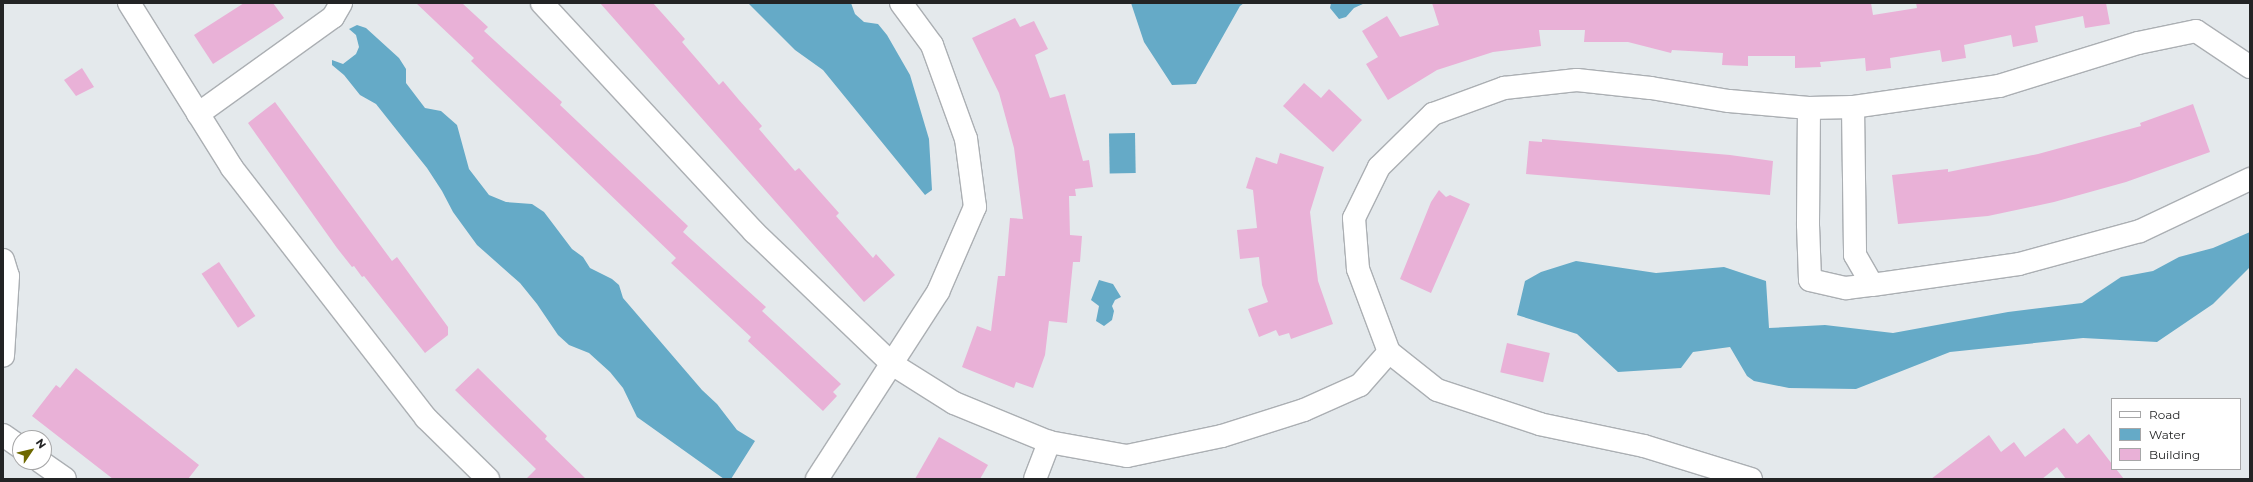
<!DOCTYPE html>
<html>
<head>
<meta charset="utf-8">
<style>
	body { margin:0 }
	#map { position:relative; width:2253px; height:482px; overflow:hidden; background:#e4e9ec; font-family:Montserrat,sans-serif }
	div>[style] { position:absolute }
	.water>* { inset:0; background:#65aac7; transform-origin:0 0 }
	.building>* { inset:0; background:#e9b1d7; transform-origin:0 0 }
	.roads { filter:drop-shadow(1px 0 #abafb3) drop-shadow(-1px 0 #abafb3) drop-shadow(0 1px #abafb3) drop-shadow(0 -1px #abafb3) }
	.minor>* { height:22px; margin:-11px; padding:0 11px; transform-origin:11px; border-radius:11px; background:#fff }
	span { translate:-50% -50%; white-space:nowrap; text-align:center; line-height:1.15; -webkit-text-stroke:3px #fff; paint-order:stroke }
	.frame { position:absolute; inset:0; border:4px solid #232425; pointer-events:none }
	.legend { position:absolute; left:2111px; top:398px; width:130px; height:72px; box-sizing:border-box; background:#fff; border:1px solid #a7a7a8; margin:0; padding:5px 7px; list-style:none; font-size:12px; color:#232425 }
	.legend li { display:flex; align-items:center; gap:8px; height:20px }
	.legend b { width:20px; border:1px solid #a7a7a8 }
	.north { position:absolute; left:12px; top:430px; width:40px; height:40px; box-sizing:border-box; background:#fff; border:1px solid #a7a7a8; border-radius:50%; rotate:55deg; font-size:11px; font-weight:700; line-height:16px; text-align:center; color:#232425 }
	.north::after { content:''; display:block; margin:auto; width:14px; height:18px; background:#6d6800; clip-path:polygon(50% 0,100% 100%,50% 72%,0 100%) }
</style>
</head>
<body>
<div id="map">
	<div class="water">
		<i style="clip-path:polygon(748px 3px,851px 3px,855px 14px,864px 22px,878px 24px,887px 35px,910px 75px,929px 139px,932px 190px,925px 195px,823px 70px,795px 50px)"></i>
		<i style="clip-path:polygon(1131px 3px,1244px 3px,1240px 6px,1196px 84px,1172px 85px,1144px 42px)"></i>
		<i style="clip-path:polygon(1331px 3px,1365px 3px,1354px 8px,1346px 17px,1339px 19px,1330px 8px)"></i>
		<i style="clip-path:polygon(357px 25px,366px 28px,399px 58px,406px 69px,406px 83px,425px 108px,441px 111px,457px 125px,469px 169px,489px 195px,506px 202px,532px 204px,544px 212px,572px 249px,583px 257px,590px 268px,612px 279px,619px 285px,623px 298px,702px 390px,717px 404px,737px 430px,755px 441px,731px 479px,724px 479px,637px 417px,623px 388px,610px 372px,589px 353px,569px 345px,558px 335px,537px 304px,520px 283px,477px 245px,453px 212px,442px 191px,427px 168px,399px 133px,376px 104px,360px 95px,344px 75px,332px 65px,332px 60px,343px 64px,356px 54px,359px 47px,356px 35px,349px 29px)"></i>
		<i style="left:1135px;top:133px;width:40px;height:26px;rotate:89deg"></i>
		<i style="clip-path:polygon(2250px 232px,2250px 267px,2213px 304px,2157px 342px,2083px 338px,1950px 352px,1856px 389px,1789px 388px,1754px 381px,1747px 376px,1730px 347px,1693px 352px,1681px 368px,1618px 372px,1577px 334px,1517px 315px,1525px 281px,1541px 272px,1576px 261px,1656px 273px,1724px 267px,1766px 281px,1769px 328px,1825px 325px,1893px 333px,2008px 312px,2082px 303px,2121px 277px,2153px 271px,2179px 257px,2213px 248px)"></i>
		<i style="clip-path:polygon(1099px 280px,1113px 284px,1121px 297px,1115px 300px,1112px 306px,1114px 311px,1112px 320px,1104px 326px,1096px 321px,1099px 306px,1091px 300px)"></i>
	</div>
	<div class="building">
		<i style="clip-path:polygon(244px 3px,273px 3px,284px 18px,213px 64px,194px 35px)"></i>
		<i style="clip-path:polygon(416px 3px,462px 3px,488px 27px,484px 31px,562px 102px,560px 105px,688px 226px,683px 232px,766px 307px,762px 311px,841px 384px,833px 392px,837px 396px,823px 411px,748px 341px,751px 337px,671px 263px,676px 258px,471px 61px,474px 58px)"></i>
		<i style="clip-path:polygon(600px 3px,653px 3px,685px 39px,682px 42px,719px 85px,723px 81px,739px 100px,762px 126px,759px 129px,795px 171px,799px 168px,839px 213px,836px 216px,873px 258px,876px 254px,895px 275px,864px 302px)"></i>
		<i style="clip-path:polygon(1432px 3px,1871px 3px,1873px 15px,1917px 8px,1916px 3px,2106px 3px,2110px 24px,2085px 28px,2083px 16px,2035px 26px,2038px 42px,2013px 47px,2011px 35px,1964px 45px,1966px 58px,1942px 62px,1940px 50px,1890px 58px,1891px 68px,1866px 71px,1865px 58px,1820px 62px,1821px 67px,1795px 68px,1795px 56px,1748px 56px,1748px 66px,1722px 65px,1723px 53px,1672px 50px,1671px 53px,1628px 42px,1584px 42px,1585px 30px,1539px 30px,1541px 46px,1493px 52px,1437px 70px,1388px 100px,1366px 64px,1378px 57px,1362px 31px,1387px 16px,1400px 37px,1439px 25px)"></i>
		<i style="clip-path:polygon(1015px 18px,1020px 27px,1034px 21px,1048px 49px,1035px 55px,1050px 98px,1065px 94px,1083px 161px,1089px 160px,1093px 187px,1075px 189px,1076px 196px,1069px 196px,1070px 235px,1082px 236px,1080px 262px,1073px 262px,1067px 323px,1049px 321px,1045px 355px,1033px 388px,1016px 382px,1014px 388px,962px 367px,977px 326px,991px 331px,998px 276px,1005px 276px,1010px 218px,1023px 219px,1014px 148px,999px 93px,972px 38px)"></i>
		<i style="clip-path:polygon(82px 68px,94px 87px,76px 96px,64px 80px)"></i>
		<i style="clip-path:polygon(1304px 83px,1321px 98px,1329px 89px,1362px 120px,1333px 152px,1283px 106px)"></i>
		<i style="clip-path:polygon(275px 102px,392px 261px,397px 257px,448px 327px,448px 335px,425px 353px,364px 276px,362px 277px,354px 266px,352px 267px,337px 248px,248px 123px)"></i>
		<i style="clip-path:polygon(2193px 104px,2210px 152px,2126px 182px,2054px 202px,1988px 216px,1898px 224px,1892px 175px,1948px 169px,1948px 172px,2038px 154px,2141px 126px,2140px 123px)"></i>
		<i style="clip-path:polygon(1542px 139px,1730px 155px,1773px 161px,1770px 195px,1526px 174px,1529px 141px,1542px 142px)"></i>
		<i style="clip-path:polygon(1280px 153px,1324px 167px,1310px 212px,1318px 281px,1333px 324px,1291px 339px,1289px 333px,1279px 336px,1276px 330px,1259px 337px,1248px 309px,1268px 302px,1262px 285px,1259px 257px,1240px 259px,1237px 230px,1257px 228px,1253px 190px,1246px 188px,1256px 157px,1277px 164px)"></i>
		<i style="clip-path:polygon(1439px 190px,1446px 197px,1450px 195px,1470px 204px,1431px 293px,1400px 279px,1431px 202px)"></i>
		<i style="left:219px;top:262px;width:65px;height:21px;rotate:56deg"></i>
		<i style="left:1507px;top:343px;width:44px;height:30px;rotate:13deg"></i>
		<i style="clip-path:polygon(76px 368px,199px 465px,188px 479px,113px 479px,32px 416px,56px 385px,60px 388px)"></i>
		<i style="clip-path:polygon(478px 368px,547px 436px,545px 439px,586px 479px,526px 479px,536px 469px,455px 390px)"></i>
		<i style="clip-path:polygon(2064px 428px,2077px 444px,2089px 434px,2112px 464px,2112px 469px,2116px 469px,2124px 479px,2066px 479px,2057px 467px,2042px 479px,1931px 479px,1989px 435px,2001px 452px,2014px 442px,2025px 457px)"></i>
		<i style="clip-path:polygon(939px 437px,988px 465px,980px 479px,915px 479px)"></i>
	</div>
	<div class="roads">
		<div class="minor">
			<i style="left:129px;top:3px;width:195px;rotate:58deg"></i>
			<i style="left:232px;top:168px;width:316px;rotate:52.2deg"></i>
			<i style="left:426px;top:418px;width:87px;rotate:44.5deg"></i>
			<i style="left:542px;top:3px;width:312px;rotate:47.2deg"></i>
			<i style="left:754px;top:232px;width:191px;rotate:43.7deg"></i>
			<i style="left:892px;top:364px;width:73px;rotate:32.2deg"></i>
			<i style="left:954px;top:403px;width:103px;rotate:22.3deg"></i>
			<i style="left:1049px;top:442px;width:79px;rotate:10.2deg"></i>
			<i style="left:1127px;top:456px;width:97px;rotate:-11.9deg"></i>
			<i style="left:1222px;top:436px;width:86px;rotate:-17.6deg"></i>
			<i style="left:1304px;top:410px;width:61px;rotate:-24.1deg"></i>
			<i style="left:1360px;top:385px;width:44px;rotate:-48.7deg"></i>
			<i style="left:2250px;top:67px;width:65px;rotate:-146.3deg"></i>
			<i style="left:2196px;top:31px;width:59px;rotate:168.3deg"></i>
			<i style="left:2138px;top:43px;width:145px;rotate:162.8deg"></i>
			<i style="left:1999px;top:86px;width:148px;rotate:171.8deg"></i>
			<i style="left:1853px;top:107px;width:148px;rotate:89.2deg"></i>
			<i style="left:1855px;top:255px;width:34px;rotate:60deg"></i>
			<i style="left:1872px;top:285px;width:148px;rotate:-8.1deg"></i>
			<i style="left:2019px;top:264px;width:125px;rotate:-15.3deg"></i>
			<i style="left:2140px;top:231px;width:122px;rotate:-25.3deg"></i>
			<i style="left:1853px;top:107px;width:44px;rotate:178.7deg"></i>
			<i style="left:1809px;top:108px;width:117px;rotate:90.5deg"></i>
			<i style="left:1808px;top:225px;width:55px;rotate:87.9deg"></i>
			<i style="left:1810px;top:280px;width:37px;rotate:13deg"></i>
			<i style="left:1846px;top:288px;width:26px;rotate:-7deg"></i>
			<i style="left:198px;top:114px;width:166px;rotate:-35.7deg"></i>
			<i style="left:333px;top:17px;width:16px;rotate:-60deg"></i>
			<i style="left:3px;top:260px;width:17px;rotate:73deg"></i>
			<i style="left:8px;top:276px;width:80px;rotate:93.6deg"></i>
			<i style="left:3px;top:435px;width:21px;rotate:35deg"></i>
			<i style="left:41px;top:462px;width:29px;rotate:35deg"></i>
			<i style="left:817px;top:479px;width:223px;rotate:-57.1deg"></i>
			<i style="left:938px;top:292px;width:93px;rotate:-66.5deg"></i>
			<i style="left:975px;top:207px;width:69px;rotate:-97.5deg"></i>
			<i style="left:966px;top:139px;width:100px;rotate:-109.9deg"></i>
			<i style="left:932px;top:45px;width:52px;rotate:-126.4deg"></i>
			<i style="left:1035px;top:479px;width:40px;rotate:-69deg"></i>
			<i style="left:1751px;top:479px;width:112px;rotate:-162.9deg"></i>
			<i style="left:1644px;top:446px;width:106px;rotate:-168.1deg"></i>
			<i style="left:1540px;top:424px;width:108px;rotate:-161.7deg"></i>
			<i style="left:1437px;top:390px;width:61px;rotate:-141.6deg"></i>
			<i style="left:1389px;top:352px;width:89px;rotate:-110.5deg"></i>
			<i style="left:1358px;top:269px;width:51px;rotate:-94.5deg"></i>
			<i style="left:1354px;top:218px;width:57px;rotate:-63.9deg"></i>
			<i style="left:1379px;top:167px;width:76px;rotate:-44.5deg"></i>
			<i style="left:1433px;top:114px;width:76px;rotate:-20.1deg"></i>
			<i style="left:1504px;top:88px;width:73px;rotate:-6.3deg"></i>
			<i style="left:1577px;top:80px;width:74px;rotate:6.2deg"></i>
			<i style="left:1651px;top:88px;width:79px;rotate:9.5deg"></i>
			<i style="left:1729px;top:101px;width:80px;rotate:5deg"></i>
		</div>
	</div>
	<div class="frame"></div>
	<ul class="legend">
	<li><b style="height:5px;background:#fff"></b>Road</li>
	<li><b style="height:11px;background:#65aac7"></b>Water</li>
	<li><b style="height:11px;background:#e9b1d7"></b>Building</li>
	</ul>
	<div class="north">N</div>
</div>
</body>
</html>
